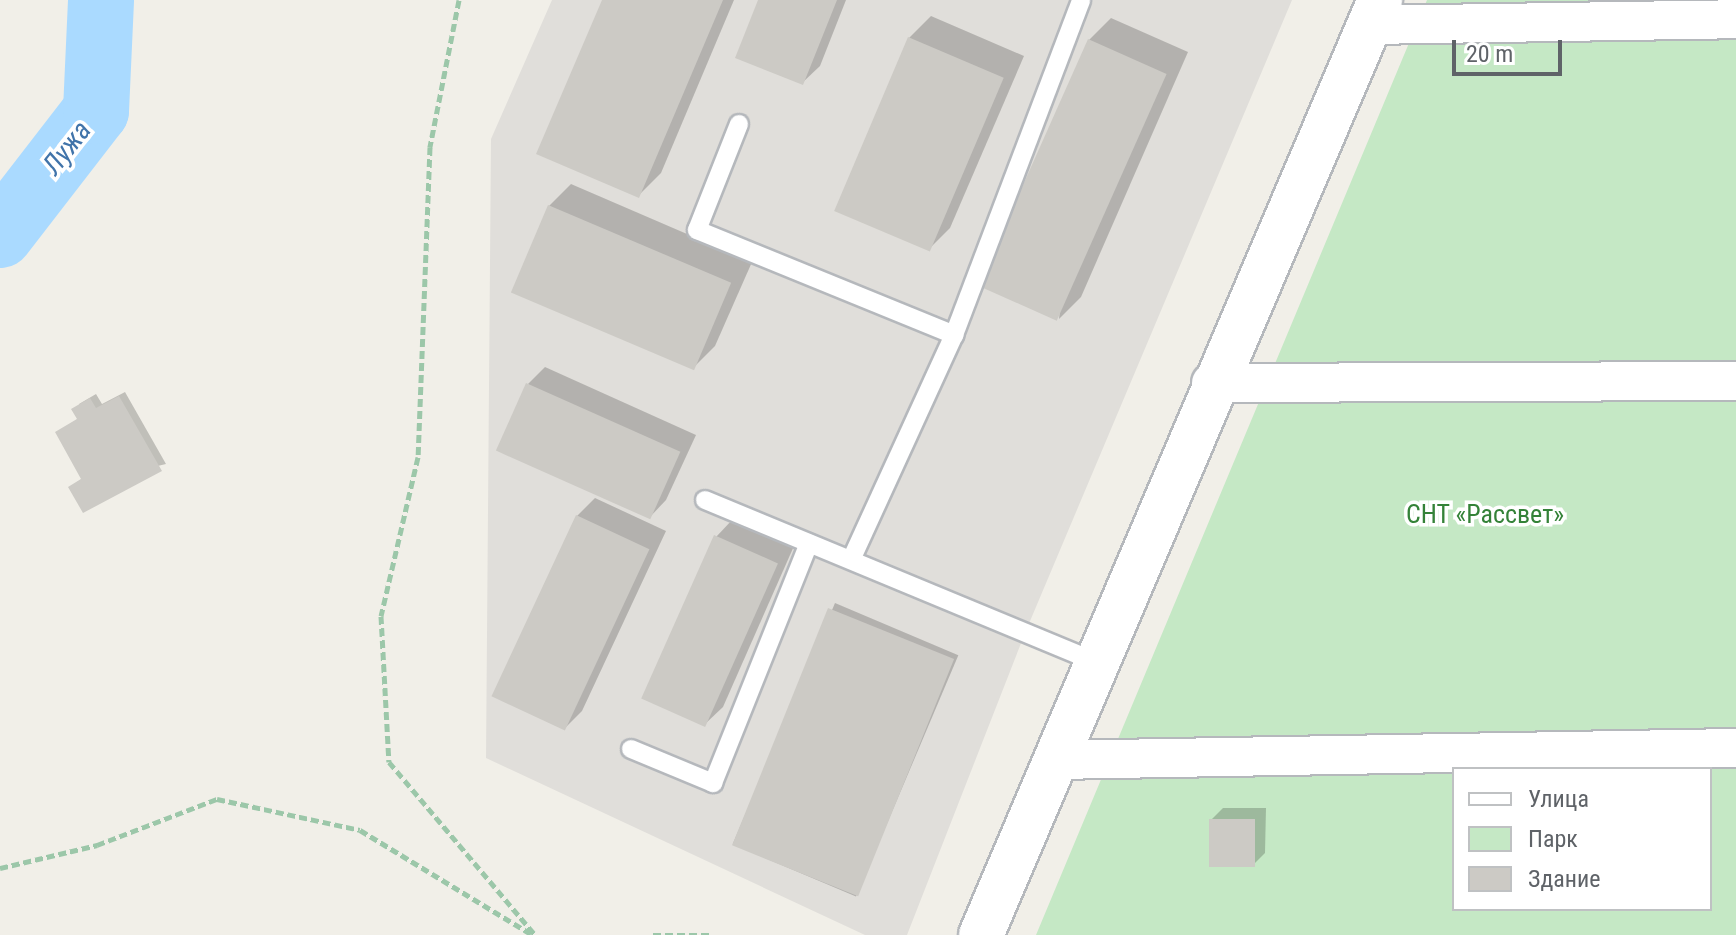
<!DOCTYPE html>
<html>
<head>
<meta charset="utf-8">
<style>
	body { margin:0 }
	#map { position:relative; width:1736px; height:935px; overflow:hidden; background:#f1efe8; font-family:"Roboto Condensed",sans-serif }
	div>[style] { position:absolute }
	.industrial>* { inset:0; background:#e0deda }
	.green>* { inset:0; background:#c5e8c5 }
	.shadow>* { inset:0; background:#0003; transform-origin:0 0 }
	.river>* { height:66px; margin:-33px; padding:0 33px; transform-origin:33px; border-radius:33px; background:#aadaff }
	.building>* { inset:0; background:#cccac5; transform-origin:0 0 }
	.path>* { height:5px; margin-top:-2.5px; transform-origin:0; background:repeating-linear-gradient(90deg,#9cc7a9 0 8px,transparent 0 12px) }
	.roads { filter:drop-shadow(2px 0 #b5b8bc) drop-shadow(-2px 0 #b5b8bc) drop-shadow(0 2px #b5b8bc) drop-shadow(0 -2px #b5b8bc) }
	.lane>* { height:18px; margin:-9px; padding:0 9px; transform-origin:9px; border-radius:9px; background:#fff }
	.street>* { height:38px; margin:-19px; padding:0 19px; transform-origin:19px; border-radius:19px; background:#fff }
	.secondary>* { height:44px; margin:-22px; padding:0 22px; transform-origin:22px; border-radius:22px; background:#fff }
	span { translate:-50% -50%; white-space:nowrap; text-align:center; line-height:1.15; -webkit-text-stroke:7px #fff; paint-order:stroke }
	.park-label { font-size:26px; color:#348238 }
	.water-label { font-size:28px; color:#4174aa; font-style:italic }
	.legend { position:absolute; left:1452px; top:767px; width:260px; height:144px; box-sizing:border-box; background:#fff; border:2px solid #bfc1c3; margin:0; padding:10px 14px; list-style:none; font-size:24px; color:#5f6368 }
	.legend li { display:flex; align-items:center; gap:16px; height:40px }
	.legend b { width:40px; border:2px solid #bfc1c3 }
	.scale { position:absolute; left:1452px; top:40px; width:110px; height:36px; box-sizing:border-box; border:4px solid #5f6368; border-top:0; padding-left:10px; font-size:24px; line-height:28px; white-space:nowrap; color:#5f6368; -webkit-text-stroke:6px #fff; paint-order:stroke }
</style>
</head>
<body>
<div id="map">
	<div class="industrial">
		<i style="clip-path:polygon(552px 0,1292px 0,1025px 633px,907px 935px,865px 935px,486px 758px,491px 139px)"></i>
	</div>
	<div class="green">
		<i style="clip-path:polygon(evenodd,1427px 0,1736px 0,1736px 935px,1036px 935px,1427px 0,1454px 769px,1710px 769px,1710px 909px,1454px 909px,1454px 769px)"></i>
	</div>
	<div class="shadow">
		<i style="clip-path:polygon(604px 0,734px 0,661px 173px,639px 195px)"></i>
		<i style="clip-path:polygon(761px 0,846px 0,820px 66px,802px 83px)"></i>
		<i style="clip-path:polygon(931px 16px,1024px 56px,950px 228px,928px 250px,909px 38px)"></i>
		<i style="clip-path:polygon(1111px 18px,1188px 52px,1081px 297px,1059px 319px,1089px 40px)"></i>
		<i style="clip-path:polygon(571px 184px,752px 262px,715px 346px,693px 368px,549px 206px)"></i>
		<i style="clip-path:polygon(545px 367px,696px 435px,666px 500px,649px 518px,528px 384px)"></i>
		<i style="clip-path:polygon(125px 392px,166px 464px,70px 487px,83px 478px,57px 433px,79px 418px,79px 404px,96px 394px,102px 404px)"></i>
		<i style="clip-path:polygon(595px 498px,666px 531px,582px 711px,565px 728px,577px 516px)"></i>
		<i style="clip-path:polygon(733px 519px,794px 546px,723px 707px,705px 724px,716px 537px)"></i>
		<i style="left:835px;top:603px;width:134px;height:262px;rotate:23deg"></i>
		<i style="clip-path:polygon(1223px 808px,1266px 808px,1265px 853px,1253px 865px,1211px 820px)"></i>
	</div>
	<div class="river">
		<i style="left:0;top:235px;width:157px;rotate:-52.3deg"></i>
		<i style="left:96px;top:111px;width:111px;rotate:-87.4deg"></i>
	</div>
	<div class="building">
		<i style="clip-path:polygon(602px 0,723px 0,639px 198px,536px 154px)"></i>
		<i style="clip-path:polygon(758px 0,837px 0,803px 85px,735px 58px)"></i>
		<i style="left:908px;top:37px;width:104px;height:189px;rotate:23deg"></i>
		<i style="left:1088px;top:39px;width:86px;height:270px;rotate:24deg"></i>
		<i style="left:548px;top:205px;width:199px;height:95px;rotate:23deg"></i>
		<i style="left:526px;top:383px;width:169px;height:74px;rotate:24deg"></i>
		<i style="clip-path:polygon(119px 396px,162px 471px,83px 513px,68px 487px,81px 479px,55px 432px,77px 419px,71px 409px,90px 398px,96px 408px)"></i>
		<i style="left:576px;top:515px;width:81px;height:200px;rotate:25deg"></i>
		<i style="left:714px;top:535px;width:70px;height:179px;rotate:24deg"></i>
		<i style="left:828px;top:608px;width:136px;height:256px;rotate:22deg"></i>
		<i style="left:1209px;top:819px;width:46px;height:48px"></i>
	</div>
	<div class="path">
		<i style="left:459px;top:0;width:150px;rotate:101.2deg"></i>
		<i style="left:430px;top:147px;width:310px;rotate:92.2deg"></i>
		<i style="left:418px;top:457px;width:163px;rotate:103.1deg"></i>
		<i style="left:381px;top:616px;width:146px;rotate:86.9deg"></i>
		<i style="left:389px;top:762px;width:226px;rotate:49.8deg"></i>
		<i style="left:0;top:868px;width:100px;rotate:-13.3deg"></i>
		<i style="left:97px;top:845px;width:129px;rotate:-21deg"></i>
		<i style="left:217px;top:799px;width:146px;rotate:12.2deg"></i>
		<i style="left:360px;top:830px;width:200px;rotate:31.3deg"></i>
		<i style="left:653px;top:935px;width:59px"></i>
	</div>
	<div class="roads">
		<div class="lane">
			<i style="left:739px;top:124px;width:114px;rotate:111.6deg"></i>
			<i style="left:697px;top:230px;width:278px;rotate:22.2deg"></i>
			<i style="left:954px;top:335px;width:247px;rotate:114.6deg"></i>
			<i style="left:954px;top:335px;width:358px;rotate:-69.2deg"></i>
			<i style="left:705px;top:500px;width:423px;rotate:22.5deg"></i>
			<i style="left:631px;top:749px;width:89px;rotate:22.5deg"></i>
			<i style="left:713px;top:783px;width:258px;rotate:-68.2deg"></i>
		</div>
		<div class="street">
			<i style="left:1368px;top:25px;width:368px;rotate:-0.9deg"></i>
			<i style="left:1211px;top:383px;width:525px;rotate:-0.22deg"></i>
			<i style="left:1055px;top:760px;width:681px;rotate:-1.01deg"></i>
		</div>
		<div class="secondary">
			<i style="left:981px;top:935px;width:1017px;rotate:-66.89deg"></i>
		</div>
	</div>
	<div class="park-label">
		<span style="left:1485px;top:515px">СНТ «Рассвет»</span>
	</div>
	<div class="water-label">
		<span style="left:67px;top:148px;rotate:-52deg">Лужа</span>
	</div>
	<ul class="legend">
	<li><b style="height:10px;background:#fff"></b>Улица</li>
	<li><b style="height:22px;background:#c5e8c5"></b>Парк</li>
	<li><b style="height:22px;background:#cccac5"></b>Здание</li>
	</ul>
	<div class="scale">20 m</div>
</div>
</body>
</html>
